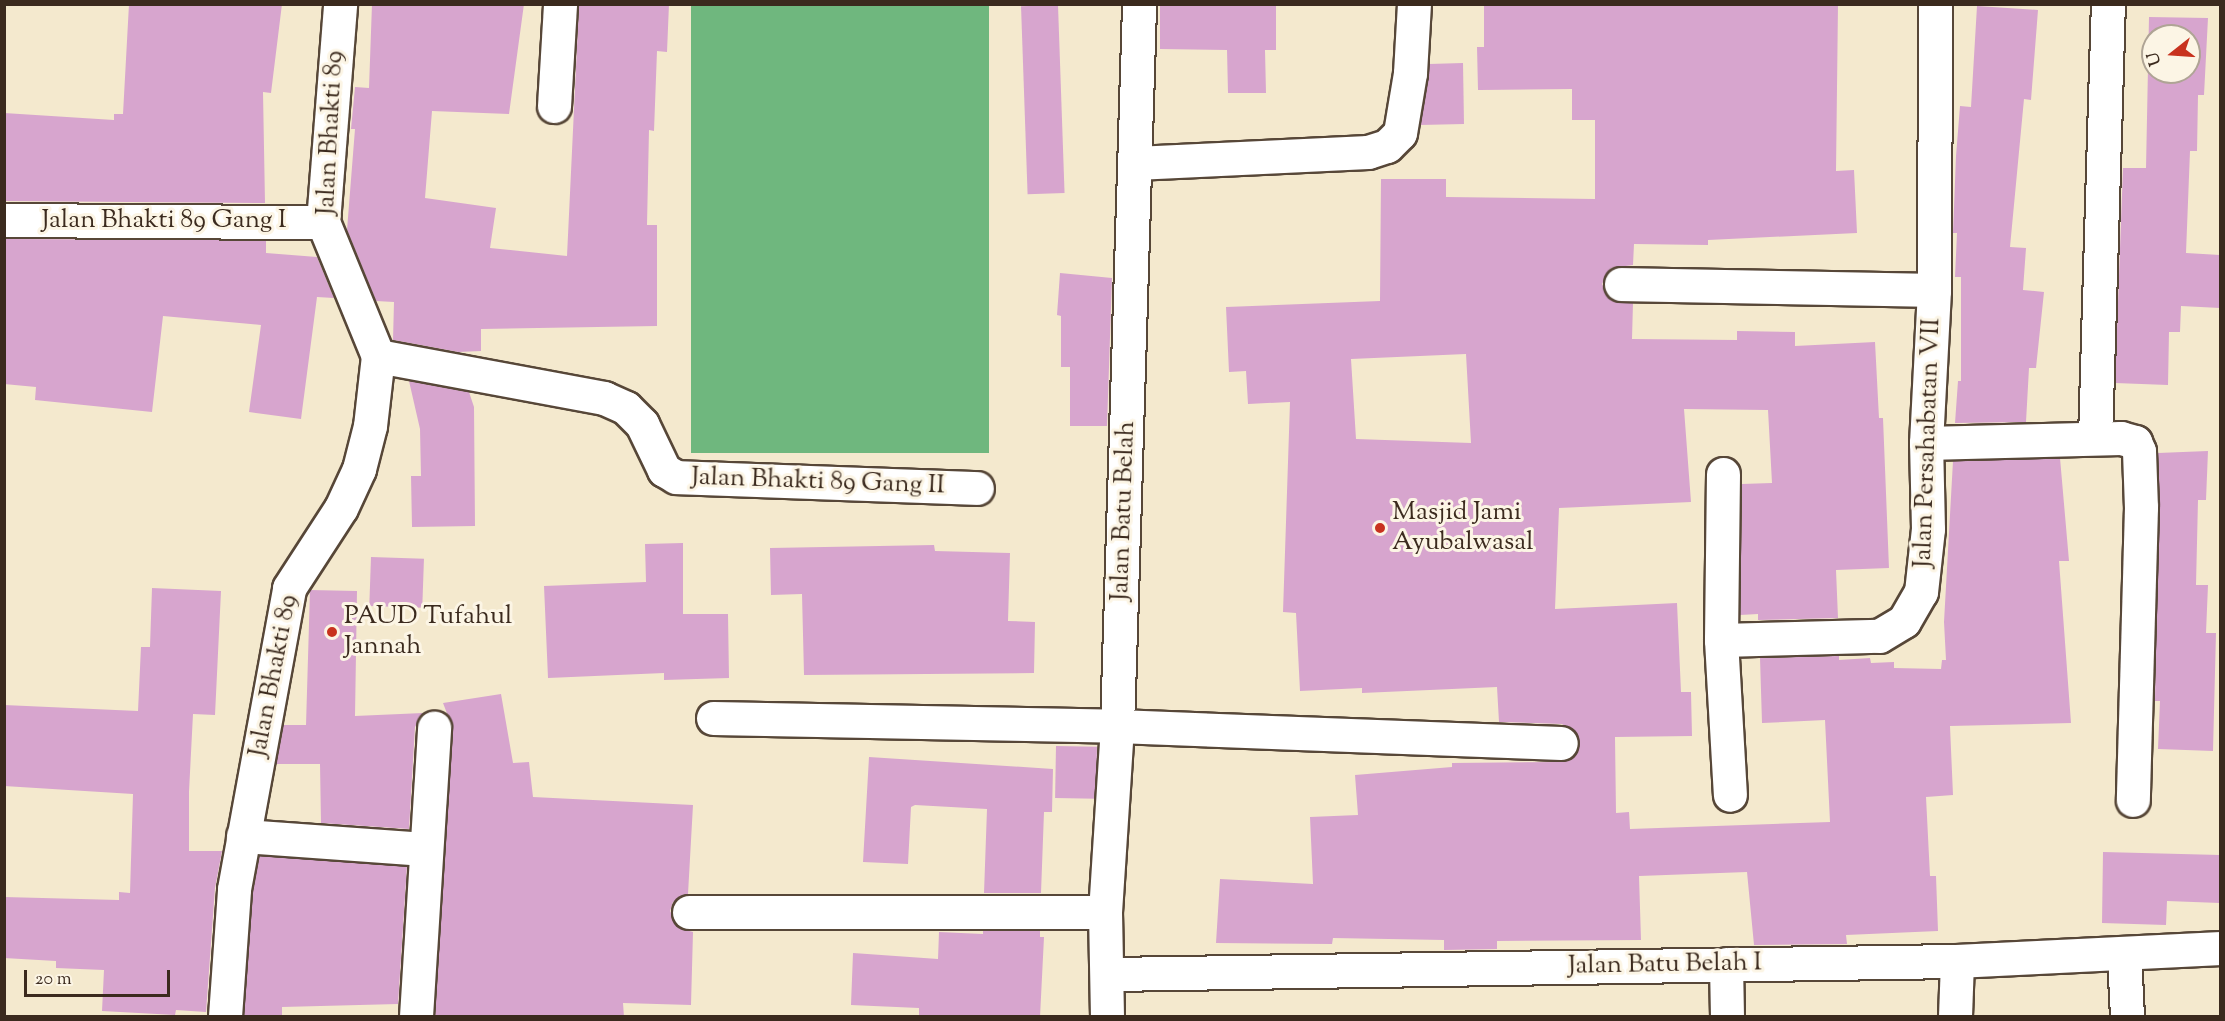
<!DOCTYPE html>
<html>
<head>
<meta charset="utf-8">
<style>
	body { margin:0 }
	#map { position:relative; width:2225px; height:1021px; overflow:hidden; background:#f4e9ce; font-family:"Sorts Mill Goudy",serif }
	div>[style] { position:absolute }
	.forest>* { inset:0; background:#6fb77e; transform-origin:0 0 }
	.building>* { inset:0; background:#d7a5ce; transform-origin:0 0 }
	.roads { filter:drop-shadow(2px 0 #574738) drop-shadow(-2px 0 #574738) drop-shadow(0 2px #574738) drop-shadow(0 -2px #574738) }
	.minor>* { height:33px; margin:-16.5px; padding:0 16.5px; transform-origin:16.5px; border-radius:16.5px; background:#fff }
	.dots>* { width:16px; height:16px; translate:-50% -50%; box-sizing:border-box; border:3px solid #fcf5e5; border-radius:50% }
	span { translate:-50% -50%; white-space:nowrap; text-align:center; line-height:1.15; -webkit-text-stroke:6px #fcf5e5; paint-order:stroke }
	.street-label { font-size:26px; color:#3b2a1e }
	.poi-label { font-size:26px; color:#3b2a1e }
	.left { translate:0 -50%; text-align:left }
	.frame { position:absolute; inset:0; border:6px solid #3b2a1e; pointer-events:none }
	.north { position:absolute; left:2141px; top:24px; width:60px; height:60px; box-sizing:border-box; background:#fcf5e5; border:2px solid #afa495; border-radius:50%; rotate:253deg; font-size:16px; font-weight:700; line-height:24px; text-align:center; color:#3b2a1e }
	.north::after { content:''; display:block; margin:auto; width:21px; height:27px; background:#c8321e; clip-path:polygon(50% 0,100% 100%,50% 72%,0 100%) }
	.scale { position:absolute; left:24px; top:970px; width:146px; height:27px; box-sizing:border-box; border:3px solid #3b2a1e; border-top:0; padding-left:8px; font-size:18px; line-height:21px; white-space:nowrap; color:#3b2a1e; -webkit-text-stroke:4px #fcf5e5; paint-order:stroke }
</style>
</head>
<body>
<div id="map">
	<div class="forest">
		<i style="left:691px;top:5px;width:298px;height:448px"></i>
	</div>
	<div class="building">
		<i style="clip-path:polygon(129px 4px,282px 4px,271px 93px,263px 92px,265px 203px,4px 201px,4px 113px,114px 120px,114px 114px,123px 114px)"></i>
		<i style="clip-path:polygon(372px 4px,524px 4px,509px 114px,432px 111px,425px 198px,496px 208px,490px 248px,567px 256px,579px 4px,669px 4px,667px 52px,657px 51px,654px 131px,649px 130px,647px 225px,657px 225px,657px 326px,481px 329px,481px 351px,458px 352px,393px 340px,394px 302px,376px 301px,347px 230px,355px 129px,351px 129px,355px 87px,369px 88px)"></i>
		<i style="clip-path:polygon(1160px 4px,1276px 4px,1276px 50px,1265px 50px,1266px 93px,1228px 93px,1227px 50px,1160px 49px)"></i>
		<i style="clip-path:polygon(evenodd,1484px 4px,1838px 4px,1836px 171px,1854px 170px,1857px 233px,1708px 240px,1708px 245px,1634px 244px,1633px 265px,1611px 268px,1602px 284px,1611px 300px,1633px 303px,1632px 339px,1737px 340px,1737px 331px,1795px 332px,1795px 346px,1875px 342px,1879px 418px,1883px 418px,1889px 568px,1836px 570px,1838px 618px,1758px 620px,1758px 614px,1740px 615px,1742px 484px,1772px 483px,1768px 410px,1684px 409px,1691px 502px,1559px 508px,1555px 609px,1677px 603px,1681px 692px,1691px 692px,1692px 736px,1615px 737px,1616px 813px,1629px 812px,1630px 829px,1830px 822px,1825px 720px,1762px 723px,1760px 658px,1839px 656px,1839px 660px,1870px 658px,1871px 663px,1894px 662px,1894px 668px,1941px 669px,1942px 660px,1946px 660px,1944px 622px,1953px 461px,2060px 458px,2069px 561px,2059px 561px,2071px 723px,1950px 726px,1953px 795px,1926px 797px,1930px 876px,1936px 876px,1938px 931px,1846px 935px,1847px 944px,1754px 945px,1747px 872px,1639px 876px,1641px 940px,1497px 941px,1497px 949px,1444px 950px,1444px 940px,1333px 938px,1332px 944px,1216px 943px,1220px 879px,1313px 884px,1310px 817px,1358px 815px,1355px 775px,1452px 767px,1452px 763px,1561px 762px,1570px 759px,1580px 744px,1577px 734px,1562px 724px,1499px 722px,1497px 687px,1362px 693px,1362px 688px,1300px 691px,1296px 613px,1283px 612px,1290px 402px,1248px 404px,1246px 371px,1229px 372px,1226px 307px,1380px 301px,1381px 179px,1446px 179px,1446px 197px,1595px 199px,1595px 120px,1572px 120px,1572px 89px,1478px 90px,1477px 47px,1484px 47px,1484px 4px,1466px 354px,1471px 443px,1356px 439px,1351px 359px,1466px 354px)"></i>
		<i style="left:1058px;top:5px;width:188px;height:37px;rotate:88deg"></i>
		<i style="clip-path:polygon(1977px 6px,2038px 10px,2031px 100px,2024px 99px,2010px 247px,2026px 248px,2023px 290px,2044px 292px,2036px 368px,2029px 368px,2026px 422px,1955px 423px,1958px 381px,1961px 381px,1961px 277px,1955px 277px,1957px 233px,1953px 233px,1956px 156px,1960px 106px,1971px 107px)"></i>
		<i style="clip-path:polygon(evenodd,2149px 17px,2208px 18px,2204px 95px,2198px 95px,2197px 151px,2190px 151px,2186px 253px,2220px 255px,2220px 308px,2181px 306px,2180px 332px,2169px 332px,2168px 385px,2115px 383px,2123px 168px,2146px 168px,2149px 17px,2153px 36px,2189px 36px,2189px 72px,2153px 72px,2153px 36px)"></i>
		<i style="clip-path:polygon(1463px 63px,1464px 124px,1420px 125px,1429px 64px)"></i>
		<i style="clip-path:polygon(4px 239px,266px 240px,266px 253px,317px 257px,334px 298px,317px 297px,301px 419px,249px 412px,261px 325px,163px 316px,152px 412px,35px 400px,36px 387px,4px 384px)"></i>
		<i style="clip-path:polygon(1060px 273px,1112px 278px,1107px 426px,1070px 426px,1070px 367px,1061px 367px,1061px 316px,1057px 315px)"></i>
		<i style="clip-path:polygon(409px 381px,469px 392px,474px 407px,475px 526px,412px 527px,411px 476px,421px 476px,420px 429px)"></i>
		<i style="clip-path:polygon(2208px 451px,2206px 500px,2198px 500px,2196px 585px,2208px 585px,2206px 633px,2216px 633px,2213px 751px,2158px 749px,2160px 701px,2155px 701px,2158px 453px)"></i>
		<i style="clip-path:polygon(683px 543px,683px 614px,728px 614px,729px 678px,664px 680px,664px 673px,548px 678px,544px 586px,646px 582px,645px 544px)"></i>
		<i style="clip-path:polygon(934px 545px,935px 551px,1010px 553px,1008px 621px,1035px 622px,1034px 673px,804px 675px,802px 594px,771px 595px,770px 548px)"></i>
		<i style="left:371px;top:557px;width:53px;height:49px;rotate:2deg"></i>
		<i style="clip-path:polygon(152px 588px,221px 591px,215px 715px,193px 714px,189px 792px,189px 851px,222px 851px,215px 888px,206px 1012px,176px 1010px,175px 1015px,102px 1011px,104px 970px,56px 968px,56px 961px,4px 958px,4px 897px,119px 900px,119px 892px,130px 893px,133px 794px,4px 786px,4px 705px,138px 711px,141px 647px,150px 647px)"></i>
		<i style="clip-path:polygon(310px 590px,357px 591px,355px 716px,423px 713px,415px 727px,409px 829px,321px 823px,320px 764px,276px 764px,283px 725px,306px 725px)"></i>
		<i style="clip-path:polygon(501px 694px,513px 763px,529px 762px,533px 797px,693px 805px,688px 894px,673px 902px,670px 911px,679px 928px,693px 932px,691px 1005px,623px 1003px,624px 1017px,435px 1017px,453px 729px,443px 703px)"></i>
		<i style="left:1056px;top:746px;width:41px;height:52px;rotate:1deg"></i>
		<i style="clip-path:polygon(869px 757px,1053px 769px,1052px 812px,1044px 812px,1041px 893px,984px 893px,987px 809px,915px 805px,911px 807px,908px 864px,863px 862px)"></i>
		<i style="clip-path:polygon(2103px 852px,2220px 855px,2220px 903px,2167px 901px,2166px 925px,2102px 923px)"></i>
		<i style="clip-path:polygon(259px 856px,407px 866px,398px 1004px,282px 1007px,282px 1017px,244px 1015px,253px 891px)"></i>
		<i style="clip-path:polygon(983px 931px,1040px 931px,1040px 937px,1044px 937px,1040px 1017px,919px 1017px,919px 1008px,851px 1005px,853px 953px,938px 959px,939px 932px,983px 934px)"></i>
	</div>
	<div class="roads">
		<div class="minor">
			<i style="left:554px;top:106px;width:102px;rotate:-86.6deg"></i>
			<i style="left:1135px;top:163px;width:233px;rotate:-2.7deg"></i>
			<i style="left:1368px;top:152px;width:20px;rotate:-18deg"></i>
			<i style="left:1387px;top:146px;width:18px;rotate:-45deg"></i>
			<i style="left:1400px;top:133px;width:61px;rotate:-80.5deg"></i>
			<i style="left:1410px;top:73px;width:69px;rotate:-86.7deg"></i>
			<i style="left:4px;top:220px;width:319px;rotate:0.4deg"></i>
			<i style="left:1621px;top:284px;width:313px;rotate:1.1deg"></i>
			<i style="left:1934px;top:290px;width:286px;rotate:-89.8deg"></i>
			<i style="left:378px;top:356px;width:230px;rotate:10.5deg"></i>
			<i style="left:604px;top:398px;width:24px;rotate:24deg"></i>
			<i style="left:626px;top:408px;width:23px;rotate:45deg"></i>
			<i style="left:642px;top:424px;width:51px;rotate:64.4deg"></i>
			<i style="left:664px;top:470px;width:14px;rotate:30deg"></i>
			<i style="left:676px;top:477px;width:301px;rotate:2.1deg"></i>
			<i style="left:2095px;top:438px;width:434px;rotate:-88.3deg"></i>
			<i style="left:1926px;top:443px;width:195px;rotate:-1.5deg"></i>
			<i style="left:2121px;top:438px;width:15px;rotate:16deg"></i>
			<i style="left:2135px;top:442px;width:10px;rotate:66deg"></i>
			<i style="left:2139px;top:451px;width:56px;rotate:88deg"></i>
			<i style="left:2141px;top:507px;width:293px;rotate:91.6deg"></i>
			<i style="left:1723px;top:474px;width:166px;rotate:90.7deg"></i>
			<i style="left:1721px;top:640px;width:155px;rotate:86.7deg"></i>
			<i style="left:1721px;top:640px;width:158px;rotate:-1.5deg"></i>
			<i style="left:1879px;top:636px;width:29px;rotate:-31deg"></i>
			<i style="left:1904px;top:621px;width:34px;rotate:-60deg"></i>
			<i style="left:1921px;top:592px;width:63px;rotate:-83.7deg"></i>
			<i style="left:1928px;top:529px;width:86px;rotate:-91.3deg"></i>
			<i style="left:1926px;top:443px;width:153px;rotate:-87deg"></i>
			<i style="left:713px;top:718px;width:404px;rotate:1.1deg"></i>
			<i style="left:1117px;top:726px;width:444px;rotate:2.2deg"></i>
			<i style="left:243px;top:836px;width:183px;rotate:4.1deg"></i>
			<i style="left:689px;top:912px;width:416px"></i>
			<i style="left:2124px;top:955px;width:61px;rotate:87.2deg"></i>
			<i style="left:1726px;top:964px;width:52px;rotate:88.9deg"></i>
			<i style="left:1109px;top:974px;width:848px;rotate:-0.88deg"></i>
			<i style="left:1957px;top:961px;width:263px;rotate:-2.8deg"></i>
			<i style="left:225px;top:1016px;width:127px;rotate:-85.9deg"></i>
			<i style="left:234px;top:889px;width:306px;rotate:-79.6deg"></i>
			<i style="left:289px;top:588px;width:95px;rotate:-57deg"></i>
			<i style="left:341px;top:508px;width:43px;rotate:-65.2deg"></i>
			<i style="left:359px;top:469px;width:44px;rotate:-75.7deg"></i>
			<i style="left:370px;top:426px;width:70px;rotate:-83.5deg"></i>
			<i style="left:378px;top:356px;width:145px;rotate:-112.3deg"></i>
			<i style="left:323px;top:222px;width:219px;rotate:-85.5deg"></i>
			<i style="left:416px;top:1016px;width:289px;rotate:-86.4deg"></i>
			<i style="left:1107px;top:1016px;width:104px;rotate:-91.1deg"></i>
			<i style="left:1105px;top:912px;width:186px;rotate:-86.3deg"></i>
			<i style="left:1117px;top:726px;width:722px;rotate:-88.25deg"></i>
			<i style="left:1955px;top:1016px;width:55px;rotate:-87.9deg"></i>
		</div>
	</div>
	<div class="dots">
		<i style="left:1380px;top:528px;background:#c8321e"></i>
		<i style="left:332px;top:632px;background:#c8321e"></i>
	</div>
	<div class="street-label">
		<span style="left:331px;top:133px;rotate:-87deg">Jalan Bhakti 89</span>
		<span style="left:164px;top:221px">Jalan Bhakti 89 Gang I</span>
		<span style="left:1928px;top:443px;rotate:-88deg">Jalan Persahabatan VII</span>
		<span style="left:818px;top:482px;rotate:2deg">Jalan Bhakti 89 Gang II</span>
		<span style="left:1124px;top:511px;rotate:-88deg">Jalan Batu Belah</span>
		<span style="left:274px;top:676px;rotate:-79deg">Jalan Bhakti 89</span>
		<span style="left:1665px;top:965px;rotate:-1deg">Jalan Batu Belah I</span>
	</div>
	<div class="poi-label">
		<span class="left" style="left:1392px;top:528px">Masjid Jami<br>Ayubalwasal</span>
		<span class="left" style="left:344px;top:632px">PAUD Tufahul<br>Jannah</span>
	</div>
	<div class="frame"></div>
	<div class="north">U</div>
	<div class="scale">20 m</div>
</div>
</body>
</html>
